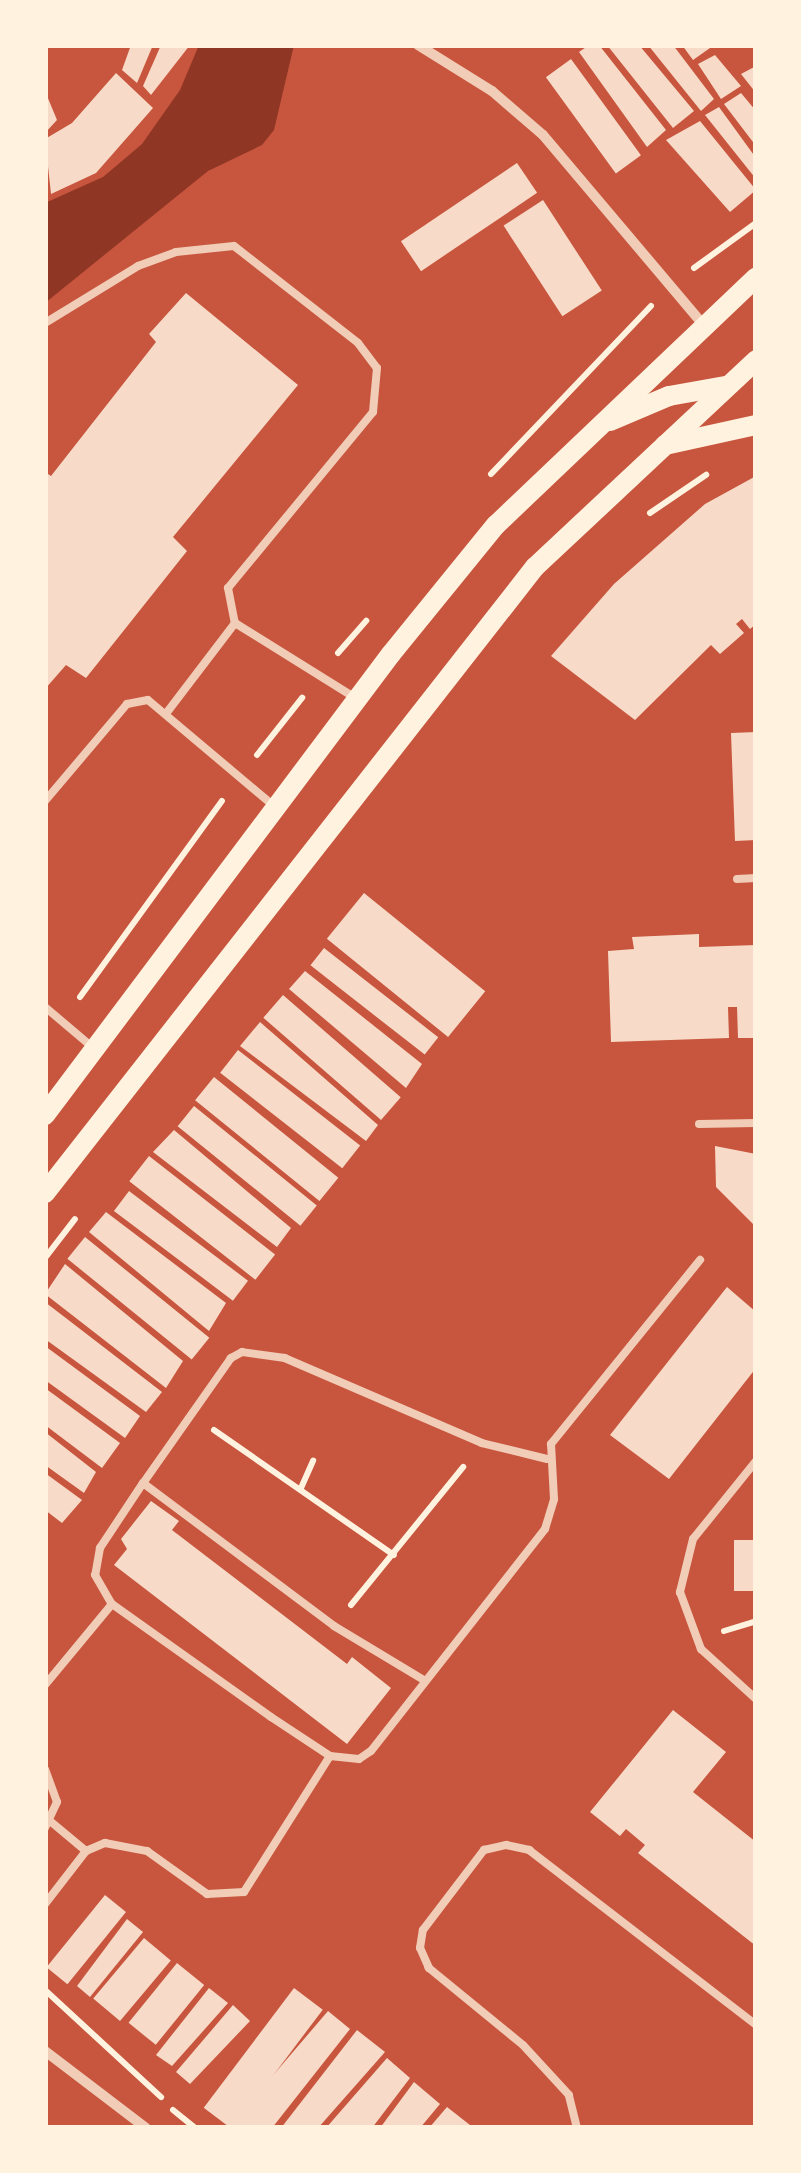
<!DOCTYPE html>
<html>
<head>
<meta charset="utf-8">
<style>
	body { margin:0 }
	#map { position:relative; width:801px; height:2173px; overflow:hidden; background:#c8553d; font-family:Arial,sans-serif }
	div>[style] { position:absolute }
	.water>* { inset:0; background:#8f3625 }
	.building>* { inset:0; background:#f7dbc8; transform-origin:0 0 }
	.path>* { height:6px; margin:-3px; padding:0 3px; transform-origin:3px; border-radius:3px; background:#fff3e0 }
	.service>* { height:8px; margin:-4px; padding:0 4px; transform-origin:4px; border-radius:4px; background:#f1ccb7 }
	.minor>* { height:10px; margin:-5px; padding:0 5px; transform-origin:5px; border-radius:5px; background:#f1ccb7 }
	.secondary>* { height:20px; margin:-10px; padding:0 10px; transform-origin:10px; border-radius:10px; background:#fff3e0 }
	span { translate:-50% -50%; white-space:nowrap; text-align:center; line-height:1.15; -webkit-text-stroke:8px #fff3e0; paint-order:stroke }
	.frame { position:absolute; inset:0; border:48px solid #fff3e0; pointer-events:none }
</style>
</head>
<body>
<div id="map">
	<div class="water">
		<i style="clip-path:polygon(199px 45px,294px 45px,274px 130px,262px 145px,208px 171px,45px 303px,45px 203px,103px 177px,142px 144px,180px 90px)"></i>
	</div>
	<div class="building">
		<i style="clip-path:polygon(131px 45px,153px 45px,137px 83px,122px 70px)"></i>
		<i style="clip-path:polygon(161px 45px,190px 45px,151px 95px,143px 86px)"></i>
		<i style="clip-path:polygon(589px 45px,599px 45px,666px 130px,647px 147px,579px 52px)"></i>
		<i style="clip-path:polygon(607px 45px,639px 45px,694px 111px,673px 128px)"></i>
		<i style="clip-path:polygon(648px 45px,673px 45px,714px 99px,701px 111px)"></i>
		<i style="clip-path:polygon(682px 45px,708px 45px,710px 48px,693px 60px)"></i>
		<i style="clip-path:polygon(715px 55px,741px 86px,721px 99px,698px 64px)"></i>
		<i style="left:571px;top:59px;width:119px;height:31px;rotate:54deg"></i>
		<i style="clip-path:polygon(756px 66px,756px 93px,741px 74px)"></i>
		<i style="clip-path:polygon(116px 73px,153px 108px,96px 173px,51px 194px,45px 139px,72px 123px)"></i>
		<i style="clip-path:polygon(45px 91px,57px 120px,45px 133px)"></i>
		<i style="clip-path:polygon(741px 93px,756px 111px,756px 146px,724px 104px)"></i>
		<i style="clip-path:polygon(719px 107px,756px 158px,756px 179px,705px 115px)"></i>
		<i style="clip-path:polygon(700px 121px,756px 190px,730px 212px,666px 140px)"></i>
		<i style="left:517px;top:163px;width:36px;height:140px;rotate:56deg"></i>
		<i style="left:543px;top:200px;width:108px;height:47px;rotate:57deg"></i>
		<i style="clip-path:polygon(186px 293px,298px 385px,173px 537px,187px 551px,86px 678px,66px 665px,45px 689px,45px 472px,51px 476px,156px 342px,149px 334px)"></i>
		<i style="clip-path:polygon(756px 476px,756px 624px,750px 629px,742px 619px,736px 624px,744px 633px,720px 654px,711px 645px,635px 720px,551px 656px,614px 584px,705px 504px)"></i>
		<i style="clip-path:polygon(756px 732px,756px 840px,735px 841px,731px 733px)"></i>
		<i style="left:364px;top:893px;width:156px;height:59px;rotate:39deg"></i>
		<i style="clip-path:polygon(699px 934px,699px 947px,756px 945px,756px 1038px,738px 1038px,737px 1007px,728px 1007px,729px 1038px,611px 1042px,608px 951px,634px 949px,632px 937px)"></i>
		<i style="left:324px;top:948px;width:145px;height:22px;rotate:38deg"></i>
		<i style="clip-path:polygon(305px 971px,422px 1064px,406px 1088px,289px 989px)"></i>
		<i style="left:283px;top:995px;width:156px;height:30px;rotate:41deg"></i>
		<i style="clip-path:polygon(260px 1022px,378px 1125px,366px 1141px,240px 1046px)"></i>
		<i style="left:238px;top:1050px;width:155px;height:29px;rotate:38deg"></i>
		<i style="left:214px;top:1077px;width:160px;height:30px;rotate:39deg"></i>
		<i style="left:194px;top:1106px;width:158px;height:26px;rotate:39deg"></i>
		<i style="clip-path:polygon(174px 1130px,291px 1228px,277px 1247px,153px 1152px)"></i>
		<i style="clip-path:polygon(715px 1146px,756px 1154px,756px 1227px,716px 1187px)"></i>
		<i style="left:149px;top:1156px;width:160px;height:32px;rotate:38deg"></i>
		<i style="left:129px;top:1191px;width:149px;height:25px;rotate:37deg"></i>
		<i style="clip-path:polygon(106px 1212px,226px 1303px,209px 1331px,89px 1232px)"></i>
		<i style="left:85px;top:1237px;width:160px;height:28px;rotate:39deg"></i>
		<i style="clip-path:polygon(65px 1264px,183px 1361px,166px 1388px,45px 1294px)"></i>
		<i style="clip-path:polygon(727px 1287px,756px 1312px,756px 1368px,669px 1479px,610px 1435px)"></i>
		<i style="clip-path:polygon(45px 1302px,162px 1392px,146px 1412px,45px 1339px)"></i>
		<i style="clip-path:polygon(45px 1346px,140px 1416px,125px 1438px,45px 1380px)"></i>
		<i style="clip-path:polygon(45px 1388px,120px 1443px,102px 1468px,45px 1425px)"></i>
		<i style="clip-path:polygon(45px 1432px,96px 1472px,84px 1493px,45px 1465px)"></i>
		<i style="clip-path:polygon(45px 1473px,82px 1500px,62px 1523px,45px 1510px)"></i>
		<i style="clip-path:polygon(151px 1501px,179px 1521px,172px 1530px,347px 1664px,352px 1657px,391px 1688px,347px 1744px,114px 1565px,127px 1549px,121px 1539px)"></i>
		<i style="left:734px;top:1540px;width:22px;height:51px"></i>
		<i style="clip-path:polygon(673px 1710px,726px 1752px,693px 1792px,756px 1842px,756px 1946px,638px 1853px,645px 1845px,626px 1829px,620px 1836px,590px 1812px)"></i>
		<i style="left:105px;top:1895px;width:27px;height:93px;rotate:39deg"></i>
		<i style="clip-path:polygon(127px 1919px,143px 1932px,90px 1997px,77px 1986px)"></i>
		<i style="left:144px;top:1938px;width:35px;height:79px;rotate:40deg"></i>
		<i style="left:177px;top:1963px;width:35px;height:77px;rotate:39deg"></i>
		<i style="clip-path:polygon(209px 1988px,228px 2003px,172px 2066px,156px 2055px)"></i>
		<i style="left:294px;top:1988px;width:36px;height:150px;rotate:37deg"></i>
		<i style="clip-path:polygon(233px 2005px,250px 2021px,190px 2084px,176px 2072px)"></i>
		<i style="clip-path:polygon(328px 2011px,350px 2029px,272px 2128px,228px 2128px)"></i>
		<i style="clip-path:polygon(357px 2030px,385px 2052px,318px 2128px,281px 2128px)"></i>
		<i style="clip-path:polygon(387px 2058px,410px 2078px,372px 2128px,326px 2128px)"></i>
		<i style="clip-path:polygon(414px 2082px,440px 2104px,420px 2128px,380px 2128px)"></i>
		<i style="clip-path:polygon(447px 2107px,470px 2125px,468px 2128px,429px 2128px)"></i>
	</div>
	<div class="path">
		<i style="left:694px;top:268px;width:77px;rotate:-36deg"></i>
		<i style="left:491px;top:474px;width:232px;rotate:-46.4deg"></i>
		<i style="left:650px;top:513px;width:68px;rotate:-34.2deg"></i>
		<i style="left:338px;top:653px;width:43px;rotate:-48.8deg"></i>
		<i style="left:257px;top:755px;width:73px;rotate:-51.7deg"></i>
		<i style="left:80px;top:997px;width:242px;rotate:-54.1deg"></i>
		<i style="left:45px;top:1258px;width:49px;rotate:-52.4deg"></i>
		<i style="left:214px;top:1430px;width:219px;rotate:34.8deg"></i>
		<i style="left:301px;top:1488px;width:30px;rotate:-66deg"></i>
		<i style="left:351px;top:1605px;width:178px;rotate:-50.9deg"></i>
		<i style="left:724px;top:1631px;width:34px;rotate:-17deg"></i>
		<i style="left:45px;top:1990px;width:158px;rotate:42.7deg"></i>
		<i style="left:173px;top:2110px;width:28px;rotate:39deg"></i>
	</div>
	<div class="service">
		<i style="left:45px;top:323px;width:109px;rotate:-31.5deg"></i>
		<i style="left:138px;top:266px;width:40px;rotate:-20.2deg"></i>
		<i style="left:176px;top:252px;width:58px;rotate:-5.9deg"></i>
		<i style="left:234px;top:246px;width:157px;rotate:38deg"></i>
		<i style="left:358px;top:343px;width:31px;rotate:53deg"></i>
		<i style="left:377px;top:368px;width:44px;rotate:95.2deg"></i>
		<i style="left:373px;top:412px;width:228px;rotate:129.5deg"></i>
		<i style="left:228px;top:588px;width:36px;rotate:79deg"></i>
		<i style="left:235px;top:623px;width:140px;rotate:31.9deg"></i>
		<i style="left:168px;top:711px;width:111px;rotate:-52.7deg"></i>
		<i style="left:45px;top:801px;width:127px;rotate:-49.8deg"></i>
		<i style="left:127px;top:704px;width:21px;rotate:-11deg"></i>
		<i style="left:148px;top:700px;width:166px;rotate:40.1deg"></i>
		<i style="left:737px;top:879px;width:19px;rotate:-3deg"></i>
		<i style="left:45px;top:1007px;width:60px;rotate:40.3deg"></i>
		<i style="left:699px;top:1124px;width:57px;rotate:-1deg"></i>
		<i style="left:547px;top:1459px;width:67px;rotate:-166.2deg"></i>
		<i style="left:482px;top:1443px;width:215px;rotate:-156.7deg"></i>
		<i style="left:285px;top:1358px;width:43px;rotate:-172.1deg"></i>
		<i style="left:242px;top:1352px;width:13px;rotate:151deg"></i>
		<i style="left:231px;top:1358px;width:153px;rotate:125.1deg"></i>
		<i style="left:143px;top:1483px;width:78px;rotate:123.5deg"></i>
		<i style="left:100px;top:1548px;width:27px;rotate:100deg"></i>
		<i style="left:95px;top:1575px;width:34px;rotate:60deg"></i>
		<i style="left:112px;top:1604px;width:195px;rotate:35.4deg"></i>
		<i style="left:271px;top:1717px;width:71px;rotate:33.5deg"></i>
		<i style="left:330px;top:1756px;width:29px;rotate:6deg"></i>
		<i style="left:359px;top:1759px;width:14px;rotate:-34deg"></i>
		<i style="left:371px;top:1751px;width:282px;rotate:-51.9deg"></i>
		<i style="left:545px;top:1529px;width:31px;rotate:-73deg"></i>
		<i style="left:554px;top:1499px;width:55px;rotate:-93.1deg"></i>
		<i style="left:551px;top:1444px;width:237px;rotate:-51deg"></i>
		<i style="left:756px;top:1461px;width:100px;rotate:128.9deg"></i>
		<i style="left:693px;top:1539px;width:55px;rotate:103.8deg"></i>
		<i style="left:680px;top:1592px;width:61px;rotate:69.8deg"></i>
		<i style="left:701px;top:1649px;width:74px;rotate:42.3deg"></i>
		<i style="left:143px;top:1483px;width:239px;rotate:36.8deg"></i>
		<i style="left:334px;top:1626px;width:105px;rotate:31deg"></i>
		<i style="left:45px;top:1685px;width:105px;rotate:-50.4deg"></i>
		<i style="left:45px;top:1769px;width:35px;rotate:70deg"></i>
		<i style="left:57px;top:1802px;width:29px;rotate:115deg"></i>
		<i style="left:50px;top:1821px;width:47px;rotate:39.8deg"></i>
		<i style="left:45px;top:1904px;width:67px;rotate:-52.3deg"></i>
		<i style="left:86px;top:1851px;width:21px;rotate:-23deg"></i>
		<i style="left:105px;top:1843px;width:43px;rotate:10.8deg"></i>
		<i style="left:147px;top:1851px;width:74px;rotate:35.6deg"></i>
		<i style="left:207px;top:1894px;width:37px;rotate:-3deg"></i>
		<i style="left:244px;top:1892px;width:161px;rotate:-57.7deg"></i>
		<i style="left:577px;top:2128px;width:34px;rotate:-104deg"></i>
		<i style="left:569px;top:2095px;width:68px;rotate:-132.6deg"></i>
		<i style="left:523px;top:2045px;width:122px;rotate:-140.7deg"></i>
		<i style="left:429px;top:1968px;width:22px;rotate:-114deg"></i>
		<i style="left:420px;top:1948px;width:18px;rotate:-81deg"></i>
		<i style="left:423px;top:1930px;width:101px;rotate:-52.7deg"></i>
		<i style="left:484px;top:1850px;width:23px;rotate:-13deg"></i>
		<i style="left:506px;top:1845px;width:24px;rotate:12deg"></i>
		<i style="left:529px;top:1850px;width:287px;rotate:37.6deg"></i>
	</div>
	<div class="minor">
		<i style="left:418px;top:45px;width:87px;rotate:31.9deg"></i>
		<i style="left:492px;top:91px;width:67px;rotate:40.8deg"></i>
		<i style="left:543px;top:135px;width:248px;rotate:49.8deg"></i>
		<i style="left:45px;top:2051px;width:127px;rotate:37.3deg"></i>
	</div>
	<div class="secondary">
		<i style="left:610px;top:421px;width:64px;rotate:-23deg"></i>
		<i style="left:669px;top:396px;width:57px;rotate:-10.1deg"></i>
		<i style="left:665px;top:445px;width:93px;rotate:-12.4deg"></i>
		<i style="left:45px;top:1115px;width:576px;rotate:-53.11deg"></i>
		<i style="left:391px;top:654px;width:166px;rotate:-50.9deg"></i>
		<i style="left:496px;top:525px;width:359px;rotate:-43.6deg"></i>
		<i style="left:45px;top:1193px;width:795px;rotate:-51.95deg"></i>
		<i style="left:535px;top:567px;width:303px;rotate:-43.1deg"></i>
	</div>
	<div class="frame"></div>
</div>
</body>
</html>
